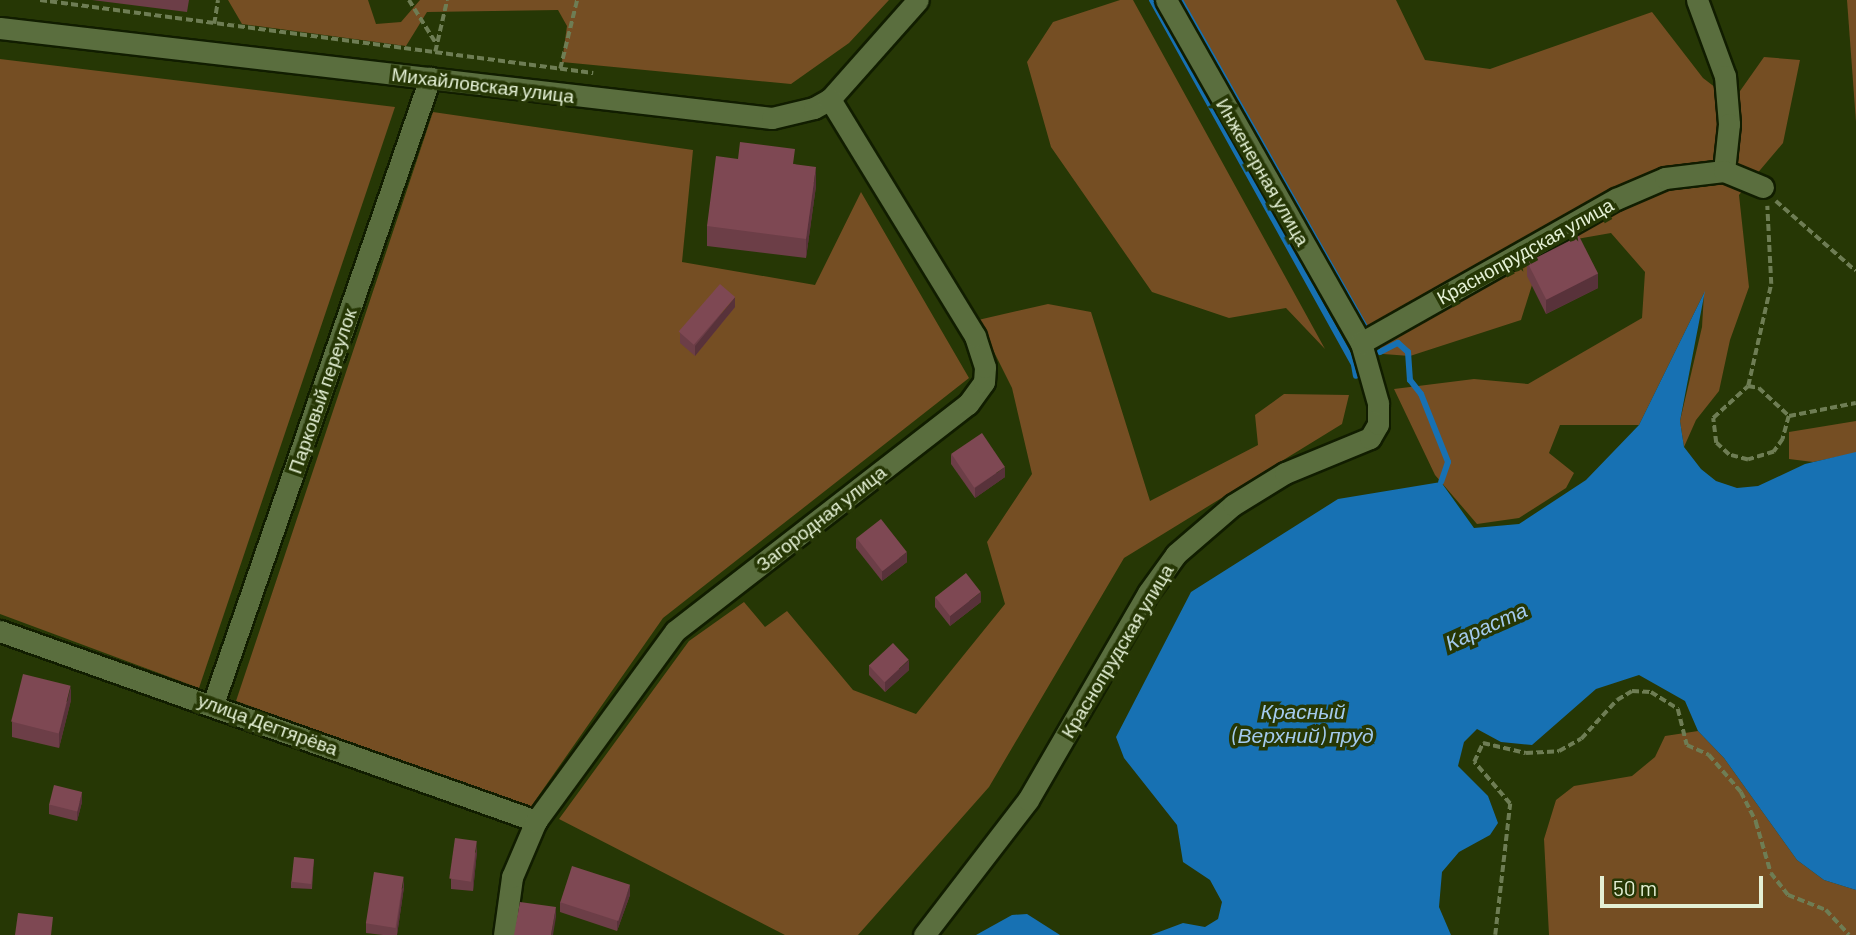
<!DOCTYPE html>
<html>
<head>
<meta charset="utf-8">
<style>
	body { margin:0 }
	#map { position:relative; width:1856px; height:935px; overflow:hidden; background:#263705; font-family:Barlow,sans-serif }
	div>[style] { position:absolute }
	.forest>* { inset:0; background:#754e23 }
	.water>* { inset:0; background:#1771b3 }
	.stream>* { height:6px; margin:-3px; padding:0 3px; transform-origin:3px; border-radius:3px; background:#1771b3 }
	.path>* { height:3.5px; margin-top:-1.75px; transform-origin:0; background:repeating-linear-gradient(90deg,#6e7d54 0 7px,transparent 0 10.5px) }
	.roads { filter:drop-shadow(2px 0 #111d00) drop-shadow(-2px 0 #111d00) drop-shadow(0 2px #111d00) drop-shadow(0 -2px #111d00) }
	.street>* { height:21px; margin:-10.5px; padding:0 10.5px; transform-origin:10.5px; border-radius:10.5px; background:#5a6e3e }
	.wall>* { inset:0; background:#6c3e47 }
	.shaded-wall>* { inset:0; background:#58323a }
	.building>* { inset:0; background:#7e4853; transform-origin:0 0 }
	span { translate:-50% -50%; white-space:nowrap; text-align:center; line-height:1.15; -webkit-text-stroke:7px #263705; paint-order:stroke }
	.street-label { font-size:19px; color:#e4f0d5 }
	.water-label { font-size:21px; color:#a4caed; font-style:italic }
	.scale { position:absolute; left:1600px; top:876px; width:163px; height:32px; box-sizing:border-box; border:4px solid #e4f0d5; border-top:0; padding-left:9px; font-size:21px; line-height:24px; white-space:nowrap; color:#e4f0d5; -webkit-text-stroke:5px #263705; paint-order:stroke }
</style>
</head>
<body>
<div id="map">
	<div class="forest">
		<i style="clip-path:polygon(228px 0,368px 0,376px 24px,401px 22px,420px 0,889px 0,849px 43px,791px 84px,562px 62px,567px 26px,558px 10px,427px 12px,406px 46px,242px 24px)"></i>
		<i style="clip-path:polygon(1120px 0,1133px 0,1325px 349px,1286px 308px,1229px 318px,1152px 292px,1051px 147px,1027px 62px,1053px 22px)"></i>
		<i style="clip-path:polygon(1181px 0,1396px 0,1425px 60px,1490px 69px,1652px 12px,1703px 78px,1733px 101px,1764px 57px,1800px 60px,1783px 143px,1739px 195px,1749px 287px,1730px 340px,1719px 391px,1696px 420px,1684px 447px,1680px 421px,1702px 327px,1704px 293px,1639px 425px,1560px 425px,1549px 453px,1574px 473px,1566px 488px,1519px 518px,1477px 524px,1435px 475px,1394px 389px,1474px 379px,1528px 384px,1642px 318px,1645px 272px,1611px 233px,1571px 240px,1538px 266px,1521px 320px,1410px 356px,1383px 354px)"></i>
		<i style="clip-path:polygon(1847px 0,1856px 0,1856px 122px)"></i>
		<i style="clip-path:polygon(0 59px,395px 107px,199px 688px,0 614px)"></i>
		<i style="clip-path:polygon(433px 112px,693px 150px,682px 262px,815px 285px,861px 192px,969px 378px,663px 618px,530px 808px,236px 701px)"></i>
		<i style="clip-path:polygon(1048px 304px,1091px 312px,1150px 501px,1258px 445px,1255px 415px,1284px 394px,1349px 395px,1342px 424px,1124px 558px,989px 787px,858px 935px,785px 935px,559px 819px,689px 641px,744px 602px,765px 627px,787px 611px,853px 690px,916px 714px,1005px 604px,987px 542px,1032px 474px,1012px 388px,978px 320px)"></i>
		<i style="clip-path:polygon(1856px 421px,1856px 453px,1813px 462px,1789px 459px,1789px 432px)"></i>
		<i style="clip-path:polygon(1698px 731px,1724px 758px,1797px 860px,1824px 880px,1856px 890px,1856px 935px,1549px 935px,1544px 839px,1556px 800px,1574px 786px,1632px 776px,1655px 757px,1665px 736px)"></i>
	</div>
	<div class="water">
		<i style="clip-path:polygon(1705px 291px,1680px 421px,1684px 447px,1701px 469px,1716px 481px,1737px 488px,1758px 486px,1805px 464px,1856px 452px,1856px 890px,1824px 880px,1797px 860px,1724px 758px,1698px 731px,1685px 701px,1639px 675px,1596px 689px,1532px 745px,1501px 742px,1477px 729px,1464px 742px,1458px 766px,1488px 796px,1498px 823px,1490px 835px,1459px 852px,1442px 872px,1439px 907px,1451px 935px,1151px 935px,1183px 923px,1205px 927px,1218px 919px,1222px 902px,1210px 880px,1183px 862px,1177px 825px,1124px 758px,1116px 737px,1191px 592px,1338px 499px,1441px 482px,1474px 528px,1519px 524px,1586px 480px,1639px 425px)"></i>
		<i style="clip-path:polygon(1027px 914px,1060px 935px,976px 935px,1012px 915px)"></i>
	</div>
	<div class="stream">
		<i style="left:1152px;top:0;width:417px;rotate:61deg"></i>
		<i style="left:1354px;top:365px;width:11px;rotate:80deg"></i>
		<i style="left:1180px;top:0;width:376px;rotate:60.5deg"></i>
		<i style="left:1380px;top:352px;width:20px;rotate:-27deg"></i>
		<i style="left:1398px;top:343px;width:13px;rotate:42deg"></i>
		<i style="left:1408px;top:352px;width:28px;rotate:86deg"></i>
		<i style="left:1410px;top:380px;width:18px;rotate:52deg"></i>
		<i style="left:1421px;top:394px;width:73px;rotate:68.3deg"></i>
		<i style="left:1448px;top:462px;width:21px;rotate:109deg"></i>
	</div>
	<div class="path">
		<i style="left:40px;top:0;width:558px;rotate:7.52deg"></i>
		<i style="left:409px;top:0;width:51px;rotate:57.9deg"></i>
		<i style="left:214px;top:24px;width:24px;rotate:-81deg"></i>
		<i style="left:435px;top:52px;width:53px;rotate:-77deg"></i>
		<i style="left:560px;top:69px;width:71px;rotate:-76.2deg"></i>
		<i style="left:1776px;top:201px;width:106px;rotate:41.2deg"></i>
		<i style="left:1748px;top:386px;width:11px;rotate:10deg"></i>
		<i style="left:1759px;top:388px;width:41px;rotate:43deg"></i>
		<i style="left:1789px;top:416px;width:24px;rotate:105deg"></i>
		<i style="left:1783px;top:439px;width:16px;rotate:125deg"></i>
		<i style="left:1774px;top:452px;width:27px;rotate:163deg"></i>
		<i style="left:1748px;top:460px;width:20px;rotate:-165deg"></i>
		<i style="left:1729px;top:455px;width:18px;rotate:-137deg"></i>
		<i style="left:1716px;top:443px;width:25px;rotate:-97deg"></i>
		<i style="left:1713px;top:418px;width:47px;rotate:-42.4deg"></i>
		<i style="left:1748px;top:386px;width:105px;rotate:-77.3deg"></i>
		<i style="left:1771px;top:284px;width:78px;rotate:-92.9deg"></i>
		<i style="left:1789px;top:416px;width:68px;rotate:-11deg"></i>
		<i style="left:1495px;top:935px;width:132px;rotate:-83.5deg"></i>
		<i style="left:1510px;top:804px;width:55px;rotate:-130.6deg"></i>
		<i style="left:1474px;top:762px;width:21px;rotate:-65deg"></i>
		<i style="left:1483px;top:743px;width:44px;rotate:13.1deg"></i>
		<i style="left:1526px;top:753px;width:33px;rotate:-3deg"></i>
		<i style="left:1559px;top:751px;width:25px;rotate:-29deg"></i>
		<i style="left:1581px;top:739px;width:53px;rotate:-47.3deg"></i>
		<i style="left:1617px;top:700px;width:17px;rotate:-31deg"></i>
		<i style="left:1632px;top:691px;width:19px;rotate:3deg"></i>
		<i style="left:1651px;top:692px;width:32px;rotate:32deg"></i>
		<i style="left:1678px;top:709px;width:37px;rotate:76deg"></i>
		<i style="left:1687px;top:745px;width:24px;rotate:24deg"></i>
		<i style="left:1709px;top:755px;width:49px;rotate:49.1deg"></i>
		<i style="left:1741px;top:792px;width:34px;rotate:63deg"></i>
		<i style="left:1756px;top:822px;width:53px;rotate:73.6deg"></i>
		<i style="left:1771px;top:873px;width:28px;rotate:52deg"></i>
		<i style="left:1788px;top:895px;width:41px;rotate:21.5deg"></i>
		<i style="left:1826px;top:910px;width:34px;rotate:47deg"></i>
	</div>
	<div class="roads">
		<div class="street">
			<i style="left:1166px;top:0;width:395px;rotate:60.4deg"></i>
			<i style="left:1697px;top:0;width:81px;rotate:69.8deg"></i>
			<i style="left:1725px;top:76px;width:48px;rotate:85.2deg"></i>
			<i style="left:1729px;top:124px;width:47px;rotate:96.1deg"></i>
			<i style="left:0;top:28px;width:777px;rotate:6.65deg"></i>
			<i style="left:772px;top:118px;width:43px;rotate:-13.4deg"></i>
			<i style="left:814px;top:108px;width:18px;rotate:-29deg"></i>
			<i style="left:830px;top:99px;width:132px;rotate:-48.4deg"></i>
			<i style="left:0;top:631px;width:569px;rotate:19.52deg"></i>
			<i style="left:213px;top:704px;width:663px;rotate:-70.88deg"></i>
			<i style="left:504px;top:935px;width:59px;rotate:-82.1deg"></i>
			<i style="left:512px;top:877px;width:61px;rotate:-66.8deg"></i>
			<i style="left:536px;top:821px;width:235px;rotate:-53.8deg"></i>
			<i style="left:675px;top:631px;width:371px;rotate:-37.8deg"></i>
			<i style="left:968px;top:404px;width:27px;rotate:-54deg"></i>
			<i style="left:984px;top:382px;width:15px;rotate:-86deg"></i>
			<i style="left:985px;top:367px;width:33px;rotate:-108deg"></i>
			<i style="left:975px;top:336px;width:278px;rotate:-121.5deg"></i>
			<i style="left:924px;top:935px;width:170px;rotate:-52.4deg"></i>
			<i style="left:1028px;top:800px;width:239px;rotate:-59.9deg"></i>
			<i style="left:1148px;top:593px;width:48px;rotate:-54.3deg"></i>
			<i style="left:1176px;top:554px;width:75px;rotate:-40.7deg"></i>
			<i style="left:1233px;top:505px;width:61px;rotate:-31.6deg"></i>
			<i style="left:1285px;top:473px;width:92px;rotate:-22.4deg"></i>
			<i style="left:1370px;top:438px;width:16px;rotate:-60deg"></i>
			<i style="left:1378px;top:424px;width:21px;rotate:-90deg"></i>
			<i style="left:1378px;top:403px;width:62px;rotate:-105.8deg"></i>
			<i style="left:1361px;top:343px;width:293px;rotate:-29.5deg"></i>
			<i style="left:1616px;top:199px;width:53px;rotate:-23.2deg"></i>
			<i style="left:1665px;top:178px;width:59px;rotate:-6.8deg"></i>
			<i style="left:1724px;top:171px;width:42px;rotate:22.3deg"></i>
		</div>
	</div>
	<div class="wall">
		<i style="clip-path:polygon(92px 0,189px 0,187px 12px)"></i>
		<i style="clip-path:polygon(738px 159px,795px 164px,816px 186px,806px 258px,707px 246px,707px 226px)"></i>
		<i style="clip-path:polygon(1527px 262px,1598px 288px,1546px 314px,1527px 276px)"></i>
		<i style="clip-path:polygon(735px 307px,695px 356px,680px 343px,680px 333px)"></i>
		<i style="clip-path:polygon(951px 454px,1005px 477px,975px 498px,951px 464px)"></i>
		<i style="clip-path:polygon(856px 538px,907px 562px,882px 581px,856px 548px)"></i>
		<i style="clip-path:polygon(935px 597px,981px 602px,950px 626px,935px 607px)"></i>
		<i style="clip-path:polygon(869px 665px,909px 670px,885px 692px,869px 675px)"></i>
		<i style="clip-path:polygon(71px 700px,59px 748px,12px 737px,12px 722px)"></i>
		<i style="clip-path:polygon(82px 802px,77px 821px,49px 814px,49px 804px)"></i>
		<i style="clip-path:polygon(477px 851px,473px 891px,451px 889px,451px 879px)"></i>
		<i style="clip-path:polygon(314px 859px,312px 889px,291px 888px,291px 882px)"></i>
		<i style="clip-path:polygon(404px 887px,397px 935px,383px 935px,366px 933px,366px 923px)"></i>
		<i style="clip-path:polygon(630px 895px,617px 931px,560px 912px,560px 902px)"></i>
	</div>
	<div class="shaded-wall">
		<i style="clip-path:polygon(816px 167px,816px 186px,806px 258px,806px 239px)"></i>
		<i style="clip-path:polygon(1598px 273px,1598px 288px,1546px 314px,1546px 299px)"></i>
		<i style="clip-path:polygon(735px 297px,735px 307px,695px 356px,695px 346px)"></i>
		<i style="clip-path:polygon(1005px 467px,1005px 477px,975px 498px,975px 488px)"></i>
		<i style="clip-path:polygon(907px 552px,907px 562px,882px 581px,882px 571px)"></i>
		<i style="clip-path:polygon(981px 592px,981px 602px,950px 626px,950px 616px)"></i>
		<i style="clip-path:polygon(909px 660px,909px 670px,885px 692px,885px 682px)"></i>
		<i style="clip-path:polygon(71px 686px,71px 700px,59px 748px,59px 733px)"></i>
		<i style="clip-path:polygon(82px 792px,82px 802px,77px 821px,77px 811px)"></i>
		<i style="clip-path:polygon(477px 841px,477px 851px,473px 891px,473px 881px)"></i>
		<i style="clip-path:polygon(404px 877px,404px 887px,397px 935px,397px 927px)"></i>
		<i style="clip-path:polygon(630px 885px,630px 895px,617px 931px,617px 921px)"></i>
		<i style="clip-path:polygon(556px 907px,556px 917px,553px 935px,551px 935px)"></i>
	</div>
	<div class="building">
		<i style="clip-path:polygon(740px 142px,795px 149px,793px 164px,816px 167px,806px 239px,707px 226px,716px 156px,738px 159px)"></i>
		<i style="left:1579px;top:236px;width:42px;height:58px;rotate:63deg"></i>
		<i style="left:720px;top:284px;width:20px;height:63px;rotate:41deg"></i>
		<i style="left:982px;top:433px;width:41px;height:37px;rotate:56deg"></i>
		<i style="left:881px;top:519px;width:42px;height:31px;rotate:52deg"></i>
		<i style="left:966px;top:573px;width:24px;height:39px;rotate:52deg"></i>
		<i style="left:893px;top:643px;width:23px;height:33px;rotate:47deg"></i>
		<i style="left:23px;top:674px;width:49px;height:49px;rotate:14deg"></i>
		<i style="left:54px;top:785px;width:29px;height:20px;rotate:14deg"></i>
		<i style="left:455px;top:838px;width:22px;height:41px;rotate:8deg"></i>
		<i style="left:294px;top:857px;width:20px;height:25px;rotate:6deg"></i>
		<i style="left:572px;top:866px;width:61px;height:38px;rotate:18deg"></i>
		<i style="left:374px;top:872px;width:30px;height:52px;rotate:9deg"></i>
		<i style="clip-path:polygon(520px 902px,556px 907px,551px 935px,514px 935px)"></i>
		<i style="clip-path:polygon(18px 913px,53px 917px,51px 935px,15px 935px)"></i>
	</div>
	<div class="street-label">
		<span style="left:483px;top:85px;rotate:7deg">Михайловская улица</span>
		<span style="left:1263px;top:172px;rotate:60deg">Инженерная улица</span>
		<span style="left:1525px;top:251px;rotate:-29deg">Краснопрудская улица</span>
		<span style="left:322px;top:391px;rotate:-71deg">Парковый переулок</span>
		<span style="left:821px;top:518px;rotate:-38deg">Загородная улица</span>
		<span style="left:1117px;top:651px;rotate:-59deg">Краснопрудская улица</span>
		<span style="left:268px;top:724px;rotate:20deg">улица Дегтярёва</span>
	</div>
	<div class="water-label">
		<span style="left:1486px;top:626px;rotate:-24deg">Караста</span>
		<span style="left:1303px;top:723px">Красный<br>(Верхний) пруд</span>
	</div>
	<div class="scale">50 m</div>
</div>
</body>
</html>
